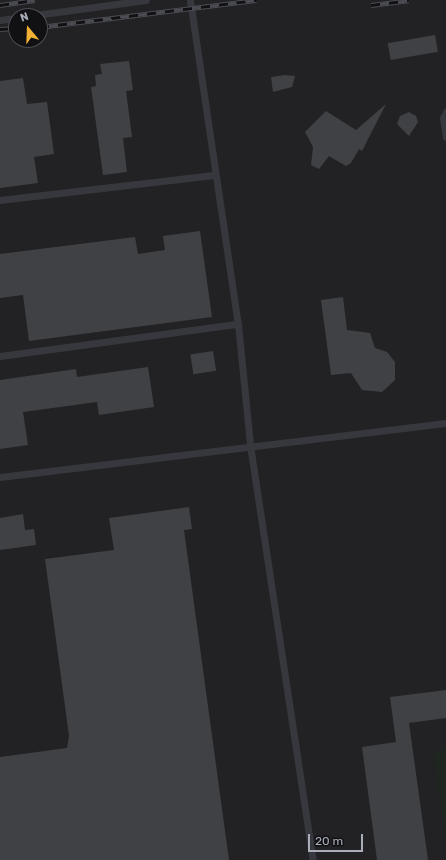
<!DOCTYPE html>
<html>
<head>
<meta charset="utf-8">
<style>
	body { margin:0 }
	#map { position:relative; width:446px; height:860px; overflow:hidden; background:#161618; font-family:Rubik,sans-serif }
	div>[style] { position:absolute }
	.built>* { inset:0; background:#222225 }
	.green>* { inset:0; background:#1e261f }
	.building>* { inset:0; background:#404145; transform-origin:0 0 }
	.lane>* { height:7px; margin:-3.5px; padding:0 3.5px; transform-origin:3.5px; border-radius:3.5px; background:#37383d }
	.rail>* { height:4.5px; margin-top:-2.25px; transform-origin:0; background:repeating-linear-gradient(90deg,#111113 0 9px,#4a4c52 0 18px); box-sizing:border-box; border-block:1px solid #4a4c52 }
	span { translate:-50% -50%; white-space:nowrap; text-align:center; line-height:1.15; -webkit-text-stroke:3px #111113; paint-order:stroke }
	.north { position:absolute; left:8px; top:8px; width:40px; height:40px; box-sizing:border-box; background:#111113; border:1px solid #4d4f55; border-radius:50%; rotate:341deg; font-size:11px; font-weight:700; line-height:16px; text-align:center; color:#a8adb8 }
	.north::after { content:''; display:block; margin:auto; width:14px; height:18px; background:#f2b134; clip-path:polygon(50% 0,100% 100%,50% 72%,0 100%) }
	.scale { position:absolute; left:308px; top:834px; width:55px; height:18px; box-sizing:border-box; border:2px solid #a8adb8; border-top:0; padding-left:5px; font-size:12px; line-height:14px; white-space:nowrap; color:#a8adb8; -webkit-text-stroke:3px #111113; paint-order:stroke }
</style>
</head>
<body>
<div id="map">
	<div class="built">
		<i style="clip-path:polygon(evenodd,0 0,446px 0,446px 860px,0 860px,0 0,16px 16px,40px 16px,40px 40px,16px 40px,16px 16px)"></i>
	</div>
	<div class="green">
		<i style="clip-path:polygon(446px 750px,446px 845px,434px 752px)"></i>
	</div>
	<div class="building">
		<i style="left:435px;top:35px;width:17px;height:48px;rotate:80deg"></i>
		<i style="clip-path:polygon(129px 61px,133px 90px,126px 91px,132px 137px,123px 138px,127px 172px,103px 175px,91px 87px,96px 86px,95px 75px,102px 74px,100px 64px)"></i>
		<i style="clip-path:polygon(285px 75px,295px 76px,292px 87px,273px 92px,271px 77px)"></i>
		<i style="clip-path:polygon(23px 78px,27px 104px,47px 102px,54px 154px,34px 157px,38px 183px,0 188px,0 81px)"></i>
		<i style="clip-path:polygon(386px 104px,362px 151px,359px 149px,351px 163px,346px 166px,329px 156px,319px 169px,311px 165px,313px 147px,305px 132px,326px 111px,356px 130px)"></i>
		<i style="clip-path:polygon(409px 112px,416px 116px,418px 122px,409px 136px,397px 124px,400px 116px)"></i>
		<i style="clip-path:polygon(200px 231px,212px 317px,29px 341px,23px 295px,0 298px,0 254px,135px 237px,138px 254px,165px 250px,163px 236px)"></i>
		<i style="clip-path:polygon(343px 297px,347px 330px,370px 333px,375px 348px,387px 352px,395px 362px,395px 380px,382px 392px,362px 390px,351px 373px,331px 375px,321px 300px)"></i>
		<i style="left:213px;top:351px;width:20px;height:23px;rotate:81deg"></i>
		<i style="clip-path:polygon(148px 367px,154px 407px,99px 415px,97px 402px,23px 412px,28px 445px,0 449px,0 380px,76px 369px,77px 377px)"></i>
		<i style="clip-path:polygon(189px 507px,192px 529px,184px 530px,229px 860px,0 860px,0 757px,67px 748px,69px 736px,45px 559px,114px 550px,109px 518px)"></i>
		<i style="clip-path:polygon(23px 514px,25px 530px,34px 529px,36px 545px,0 550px,0 518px)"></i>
		<i style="clip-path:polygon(446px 690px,446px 718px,409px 723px,428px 860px,377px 860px,362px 747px,396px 742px,390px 697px)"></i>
	</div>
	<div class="lane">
		<i style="left:190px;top:0;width:328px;rotate:81.6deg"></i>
		<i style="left:238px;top:324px;width:122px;rotate:84.3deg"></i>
		<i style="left:250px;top:445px;width:420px;rotate:81.4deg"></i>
		<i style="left:28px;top:16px;width:119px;rotate:-7.7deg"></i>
		<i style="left:0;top:20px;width:16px;rotate:-7deg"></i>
		<i style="left:446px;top:112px;width:7px;rotate:117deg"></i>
		<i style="left:443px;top:118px;width:19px;rotate:81deg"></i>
		<i style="left:0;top:200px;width:215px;rotate:-6.7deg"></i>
		<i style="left:0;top:356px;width:240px;rotate:-7.7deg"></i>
		<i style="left:0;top:477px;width:449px;rotate:-6.9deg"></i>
	</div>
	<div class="rail">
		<i style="left:0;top:5px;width:35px;rotate:-8deg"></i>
		<i style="left:371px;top:5px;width:38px;rotate:-7deg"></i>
		<i style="left:40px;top:27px;width:218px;rotate:-7.1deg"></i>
		<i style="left:0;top:29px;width:16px;rotate:-4deg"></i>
	</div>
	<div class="north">N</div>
	<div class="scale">20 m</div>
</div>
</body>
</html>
